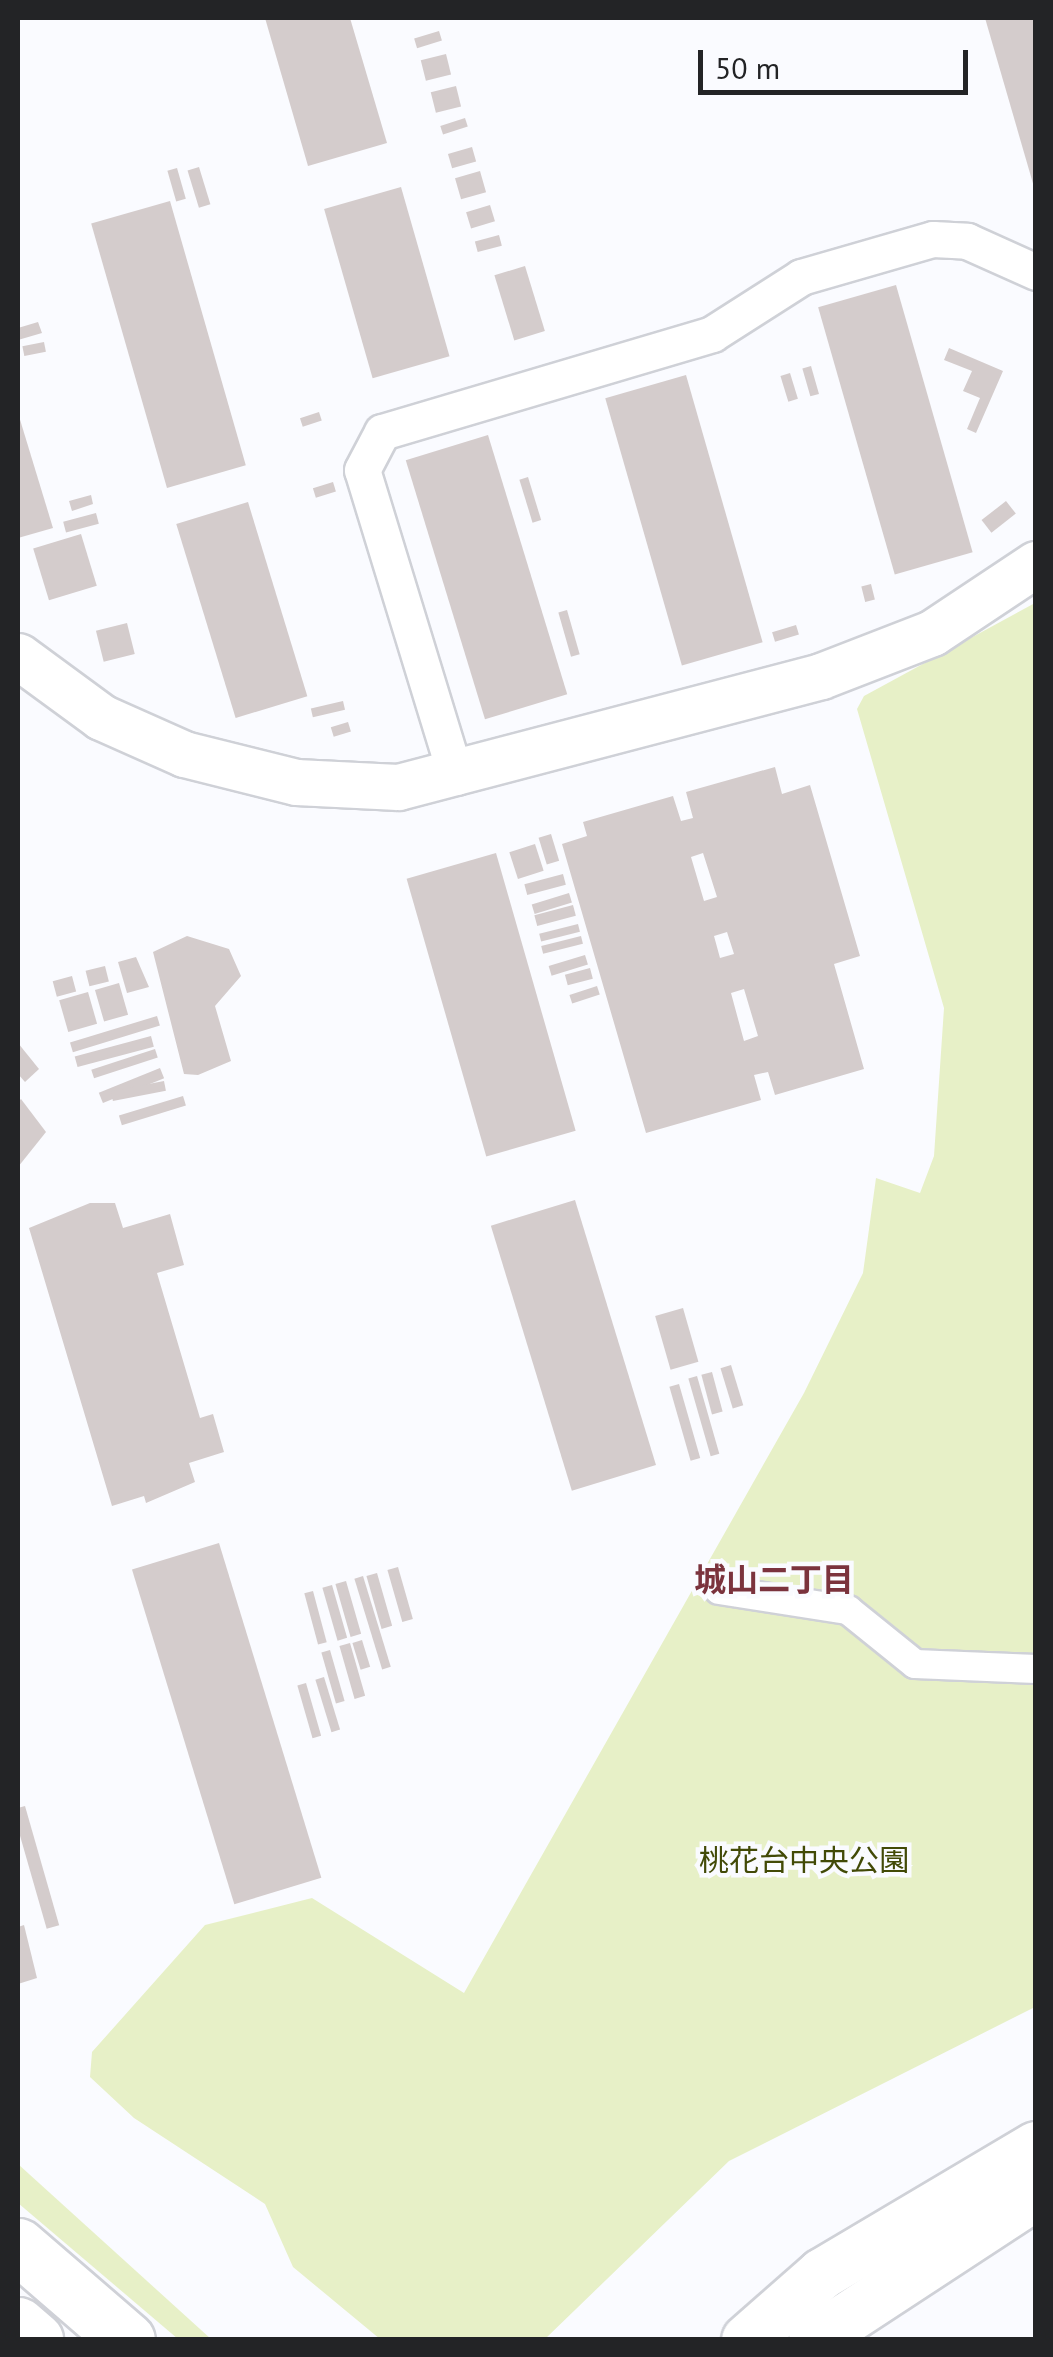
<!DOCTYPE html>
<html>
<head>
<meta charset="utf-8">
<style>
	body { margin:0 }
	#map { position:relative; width:1053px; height:2357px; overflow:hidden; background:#fafbff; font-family:"PT Sans","Noto Sans JP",sans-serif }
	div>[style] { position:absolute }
	.green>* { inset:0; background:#e7f0c7 }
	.building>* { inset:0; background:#d4cccc; transform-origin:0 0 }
	.roads { filter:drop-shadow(2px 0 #cfd1d7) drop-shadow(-2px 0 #cfd1d7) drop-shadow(0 2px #cfd1d7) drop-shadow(0 -2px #cfd1d7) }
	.pedestrian>* { height:28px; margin:-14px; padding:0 14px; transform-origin:14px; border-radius:14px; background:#fff }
	.minor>* { height:35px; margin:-17.5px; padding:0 17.5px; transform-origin:17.5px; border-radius:17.5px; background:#fff }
	.tertiary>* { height:45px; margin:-22.5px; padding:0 22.5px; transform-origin:22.5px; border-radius:22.5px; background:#fff }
	.secondary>* { height:50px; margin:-25px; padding:0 25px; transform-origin:25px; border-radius:25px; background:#fff }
	.motorway>* { height:55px; margin:-27.5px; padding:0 27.5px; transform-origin:27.5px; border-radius:27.5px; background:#fff }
	span { translate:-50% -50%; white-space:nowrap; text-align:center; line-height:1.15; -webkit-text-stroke:9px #fafbff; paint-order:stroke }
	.park-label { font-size:30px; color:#424a07 }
	.neighbourhood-label { font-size:32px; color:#7b333d; font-weight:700 }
	.frame { position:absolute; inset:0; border:20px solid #232426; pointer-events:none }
	.scale { position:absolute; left:698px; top:50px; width:270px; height:45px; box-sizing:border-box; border:5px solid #232426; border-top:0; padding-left:12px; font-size:30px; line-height:35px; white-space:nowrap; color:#232426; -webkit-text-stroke:8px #fafbff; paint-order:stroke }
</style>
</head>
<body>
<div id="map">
	<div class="green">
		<i style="clip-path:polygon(1035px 603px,1035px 2007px,729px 2161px,545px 2339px,380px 2339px,293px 2267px,265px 2204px,134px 2118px,90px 2077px,92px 2052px,205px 1925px,312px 1898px,464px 1993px,804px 1393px,863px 1273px,876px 1178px,920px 1193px,934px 1156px,944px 1008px,857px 709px,864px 696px)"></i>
		<i style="clip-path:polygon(18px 2164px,211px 2339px,178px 2339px,18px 2203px)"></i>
	</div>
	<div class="building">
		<i style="clip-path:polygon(265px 18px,350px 18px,387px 143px,308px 166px)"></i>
		<i style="clip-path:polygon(985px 18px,1036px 18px,1036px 186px,1034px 187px)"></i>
		<i style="left:439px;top:31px;width:10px;height:26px;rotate:73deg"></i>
		<i style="left:446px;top:54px;width:21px;height:26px;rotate:76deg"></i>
		<i style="left:456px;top:86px;width:21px;height:26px;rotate:76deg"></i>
		<i style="left:465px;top:118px;width:9px;height:26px;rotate:72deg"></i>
		<i style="left:472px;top:147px;width:15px;height:25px;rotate:74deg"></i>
		<i style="left:199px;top:167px;width:39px;height:12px;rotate:73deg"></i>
		<i style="left:177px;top:168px;width:32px;height:10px;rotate:74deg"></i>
		<i style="left:480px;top:171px;width:22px;height:26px;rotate:74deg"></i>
		<i style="left:401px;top:187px;width:176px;height:80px;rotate:74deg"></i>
		<i style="left:170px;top:201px;width:275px;height:82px;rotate:74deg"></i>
		<i style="left:490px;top:205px;width:17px;height:25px;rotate:73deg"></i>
		<i style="left:499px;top:235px;width:11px;height:25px;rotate:75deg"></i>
		<i style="left:525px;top:266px;width:68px;height:32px;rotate:73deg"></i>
		<i style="left:896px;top:285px;width:278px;height:81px;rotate:74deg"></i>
		<i style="clip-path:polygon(38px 322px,42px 333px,18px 340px,18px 328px)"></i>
		<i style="left:44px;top:342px;width:10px;height:22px;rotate:79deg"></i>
		<i style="clip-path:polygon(949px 348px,1003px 371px,976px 433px,967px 429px,980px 398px,963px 391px,972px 371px,944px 360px)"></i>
		<i style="left:811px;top:366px;width:29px;height:9px;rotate:74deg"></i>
		<i style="left:790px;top:373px;width:27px;height:10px;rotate:73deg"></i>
		<i style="left:686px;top:375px;width:278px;height:84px;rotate:74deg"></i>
		<i style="left:319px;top:412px;width:9px;height:20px;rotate:72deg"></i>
		<i style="clip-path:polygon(18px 413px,53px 528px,18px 538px)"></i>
		<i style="left:488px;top:435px;width:271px;height:86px;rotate:73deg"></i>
		<i style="left:528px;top:477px;width:45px;height:9px;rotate:73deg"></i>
		<i style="left:333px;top:482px;width:10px;height:21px;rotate:73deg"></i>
		<i style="clip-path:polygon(91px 495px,93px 504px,72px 511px,69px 501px)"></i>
		<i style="left:1006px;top:501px;width:16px;height:31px;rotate:52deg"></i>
		<i style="left:248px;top:502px;width:203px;height:75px;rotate:73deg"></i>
		<i style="left:96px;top:513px;width:11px;height:34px;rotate:75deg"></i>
		<i style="left:81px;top:534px;width:54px;height:50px;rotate:73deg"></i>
		<i style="left:871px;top:584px;width:16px;height:10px;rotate:76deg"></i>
		<i style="left:567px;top:610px;width:46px;height:9px;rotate:74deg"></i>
		<i style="left:127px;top:623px;width:32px;height:32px;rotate:76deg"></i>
		<i style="left:796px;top:625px;width:10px;height:25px;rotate:73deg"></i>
		<i style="left:343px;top:701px;width:9px;height:33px;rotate:77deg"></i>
		<i style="left:348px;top:722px;width:10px;height:18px;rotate:73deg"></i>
		<i style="clip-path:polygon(evenodd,775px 767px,782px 794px,810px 785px,860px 956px,834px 964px,864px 1069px,775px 1095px,768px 1072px,754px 1075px,761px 1100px,646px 1133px,562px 844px,587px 836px,583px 822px,673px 796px,681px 821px,693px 818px,686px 792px,775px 767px,703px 853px,717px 897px,704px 901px,691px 857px,703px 853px,775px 767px,727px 932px,734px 954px,720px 958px,714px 936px,727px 932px,775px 767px,744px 989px,758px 1036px,744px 1041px,731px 993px,744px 989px)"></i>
		<i style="left:551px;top:834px;width:28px;height:13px;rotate:73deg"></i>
		<i style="left:535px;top:844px;width:28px;height:27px;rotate:72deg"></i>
		<i style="left:496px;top:853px;width:289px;height:93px;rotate:74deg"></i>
		<i style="left:563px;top:874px;width:11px;height:40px;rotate:75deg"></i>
		<i style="left:569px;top:893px;width:10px;height:39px;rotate:73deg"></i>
		<i style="left:573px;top:905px;width:11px;height:40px;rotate:75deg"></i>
		<i style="left:578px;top:924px;width:8px;height:40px;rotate:76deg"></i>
		<i style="clip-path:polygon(187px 936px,229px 949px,241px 976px,215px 1006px,231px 1061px,198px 1075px,184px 1074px,153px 952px)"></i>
		<i style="left:581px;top:936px;width:8px;height:41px;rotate:76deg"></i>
		<i style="left:585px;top:955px;width:10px;height:38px;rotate:73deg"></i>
		<i style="clip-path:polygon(136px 957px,149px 987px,127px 993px,118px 962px)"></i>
		<i style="left:105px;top:966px;width:16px;height:20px;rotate:76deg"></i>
		<i style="left:590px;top:968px;width:11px;height:26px;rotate:75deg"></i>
		<i style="left:72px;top:976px;width:16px;height:20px;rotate:75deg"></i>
		<i style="left:119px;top:983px;width:33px;height:25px;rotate:74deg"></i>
		<i style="left:597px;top:986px;width:9px;height:29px;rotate:72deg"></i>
		<i style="left:88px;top:992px;width:33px;height:30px;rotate:74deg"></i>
		<i style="left:157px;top:1016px;width:10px;height:91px;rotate:73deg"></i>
		<i style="left:151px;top:1036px;width:11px;height:79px;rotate:75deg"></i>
		<i style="clip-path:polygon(18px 1043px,39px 1069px,25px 1082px,18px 1074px)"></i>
		<i style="left:155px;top:1049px;width:9px;height:67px;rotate:72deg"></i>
		<i style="left:160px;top:1068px;width:11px;height:66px;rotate:68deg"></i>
		<i style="left:164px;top:1081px;width:10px;height:54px;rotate:79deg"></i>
		<i style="left:183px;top:1096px;width:10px;height:67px;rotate:73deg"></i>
		<i style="clip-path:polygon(21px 1099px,46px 1132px,18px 1167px,18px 1102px)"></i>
		<i style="left:575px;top:1200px;width:277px;height:88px;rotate:73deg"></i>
		<i style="clip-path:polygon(90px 1203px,115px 1203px,123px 1228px,170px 1214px,184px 1265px,157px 1273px,200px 1418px,213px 1414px,224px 1452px,189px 1463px,195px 1482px,146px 1503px,144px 1496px,112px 1506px,29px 1228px)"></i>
		<i style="left:683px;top:1308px;width:56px;height:29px;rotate:74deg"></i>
		<i style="left:731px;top:1365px;width:42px;height:11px;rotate:73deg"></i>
		<i style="left:712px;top:1372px;width:41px;height:11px;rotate:75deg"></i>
		<i style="left:697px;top:1376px;width:81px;height:9px;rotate:74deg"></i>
		<i style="left:679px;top:1384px;width:77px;height:10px;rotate:74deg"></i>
		<i style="left:219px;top:1543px;width:350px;height:91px;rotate:73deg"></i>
		<i style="left:398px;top:1567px;width:54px;height:11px;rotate:74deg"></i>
		<i style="left:377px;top:1573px;width:55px;height:11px;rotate:74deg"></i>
		<i style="left:363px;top:1576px;width:95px;height:9px;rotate:73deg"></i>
		<i style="left:346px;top:1581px;width:55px;height:11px;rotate:74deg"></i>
		<i style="left:332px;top:1585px;width:55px;height:10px;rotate:74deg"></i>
		<i style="left:313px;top:1591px;width:53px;height:9px;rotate:75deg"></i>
		<i style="left:362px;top:1640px;width:28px;height:10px;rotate:73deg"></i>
		<i style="left:350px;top:1643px;width:55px;height:11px;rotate:74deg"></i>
		<i style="left:330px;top:1650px;width:53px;height:9px;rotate:74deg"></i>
		<i style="left:324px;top:1677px;width:55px;height:9px;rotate:73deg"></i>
		<i style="left:306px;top:1683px;width:55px;height:9px;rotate:74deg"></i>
		<i style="left:25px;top:1806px;width:124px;height:13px;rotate:74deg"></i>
		<i style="clip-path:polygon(24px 1925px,37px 1978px,18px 1984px,18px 1927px)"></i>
	</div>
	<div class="roads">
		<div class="pedestrian">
			<i style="left:719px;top:1590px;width:131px;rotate:8.8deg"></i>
			<i style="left:848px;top:1610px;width:86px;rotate:38.9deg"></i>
			<i style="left:915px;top:1664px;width:121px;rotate:2.4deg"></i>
		</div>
		<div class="minor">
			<i style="left:456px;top:777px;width:321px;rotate:-107deg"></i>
			<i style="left:362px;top:470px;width:43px;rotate:-62.2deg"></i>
			<i style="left:382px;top:432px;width:344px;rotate:-16.5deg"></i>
			<i style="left:712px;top:334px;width:106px;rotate:-32.6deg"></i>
			<i style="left:801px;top:277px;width:137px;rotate:-16.1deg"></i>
			<i style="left:933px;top:239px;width:34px;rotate:3deg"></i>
			<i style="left:967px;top:241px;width:76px;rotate:24.2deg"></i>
		</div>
		<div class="tertiary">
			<i style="left:18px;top:656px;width:103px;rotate:36.3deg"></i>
			<i style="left:101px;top:717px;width:91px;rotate:24deg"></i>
			<i style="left:184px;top:754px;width:115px;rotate:14deg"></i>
			<i style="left:296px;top:782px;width:102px;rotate:2.8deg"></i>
			<i style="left:398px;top:787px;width:437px;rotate:-14.7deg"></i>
			<i style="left:821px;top:676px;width:119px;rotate:-21.2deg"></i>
			<i style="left:932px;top:633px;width:125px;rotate:-33.6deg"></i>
		</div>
		<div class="secondary">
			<i style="left:747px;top:2340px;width:100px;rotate:-41.3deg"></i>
			<i style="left:822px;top:2274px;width:249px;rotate:-30.7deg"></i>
			<i style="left:814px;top:2340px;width:265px;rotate:-33.2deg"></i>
		</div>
		<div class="motorway">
			<i style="left:18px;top:2246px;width:144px;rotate:40.8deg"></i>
			<i style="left:18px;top:2325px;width:23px;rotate:41deg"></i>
		</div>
	</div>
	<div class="park-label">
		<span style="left:804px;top:1860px">桃花台中央公園</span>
	</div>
	<div class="neighbourhood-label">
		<span style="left:774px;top:1579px">城山二丁目</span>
	</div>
	<div class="frame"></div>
	<div class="scale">50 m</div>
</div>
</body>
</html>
